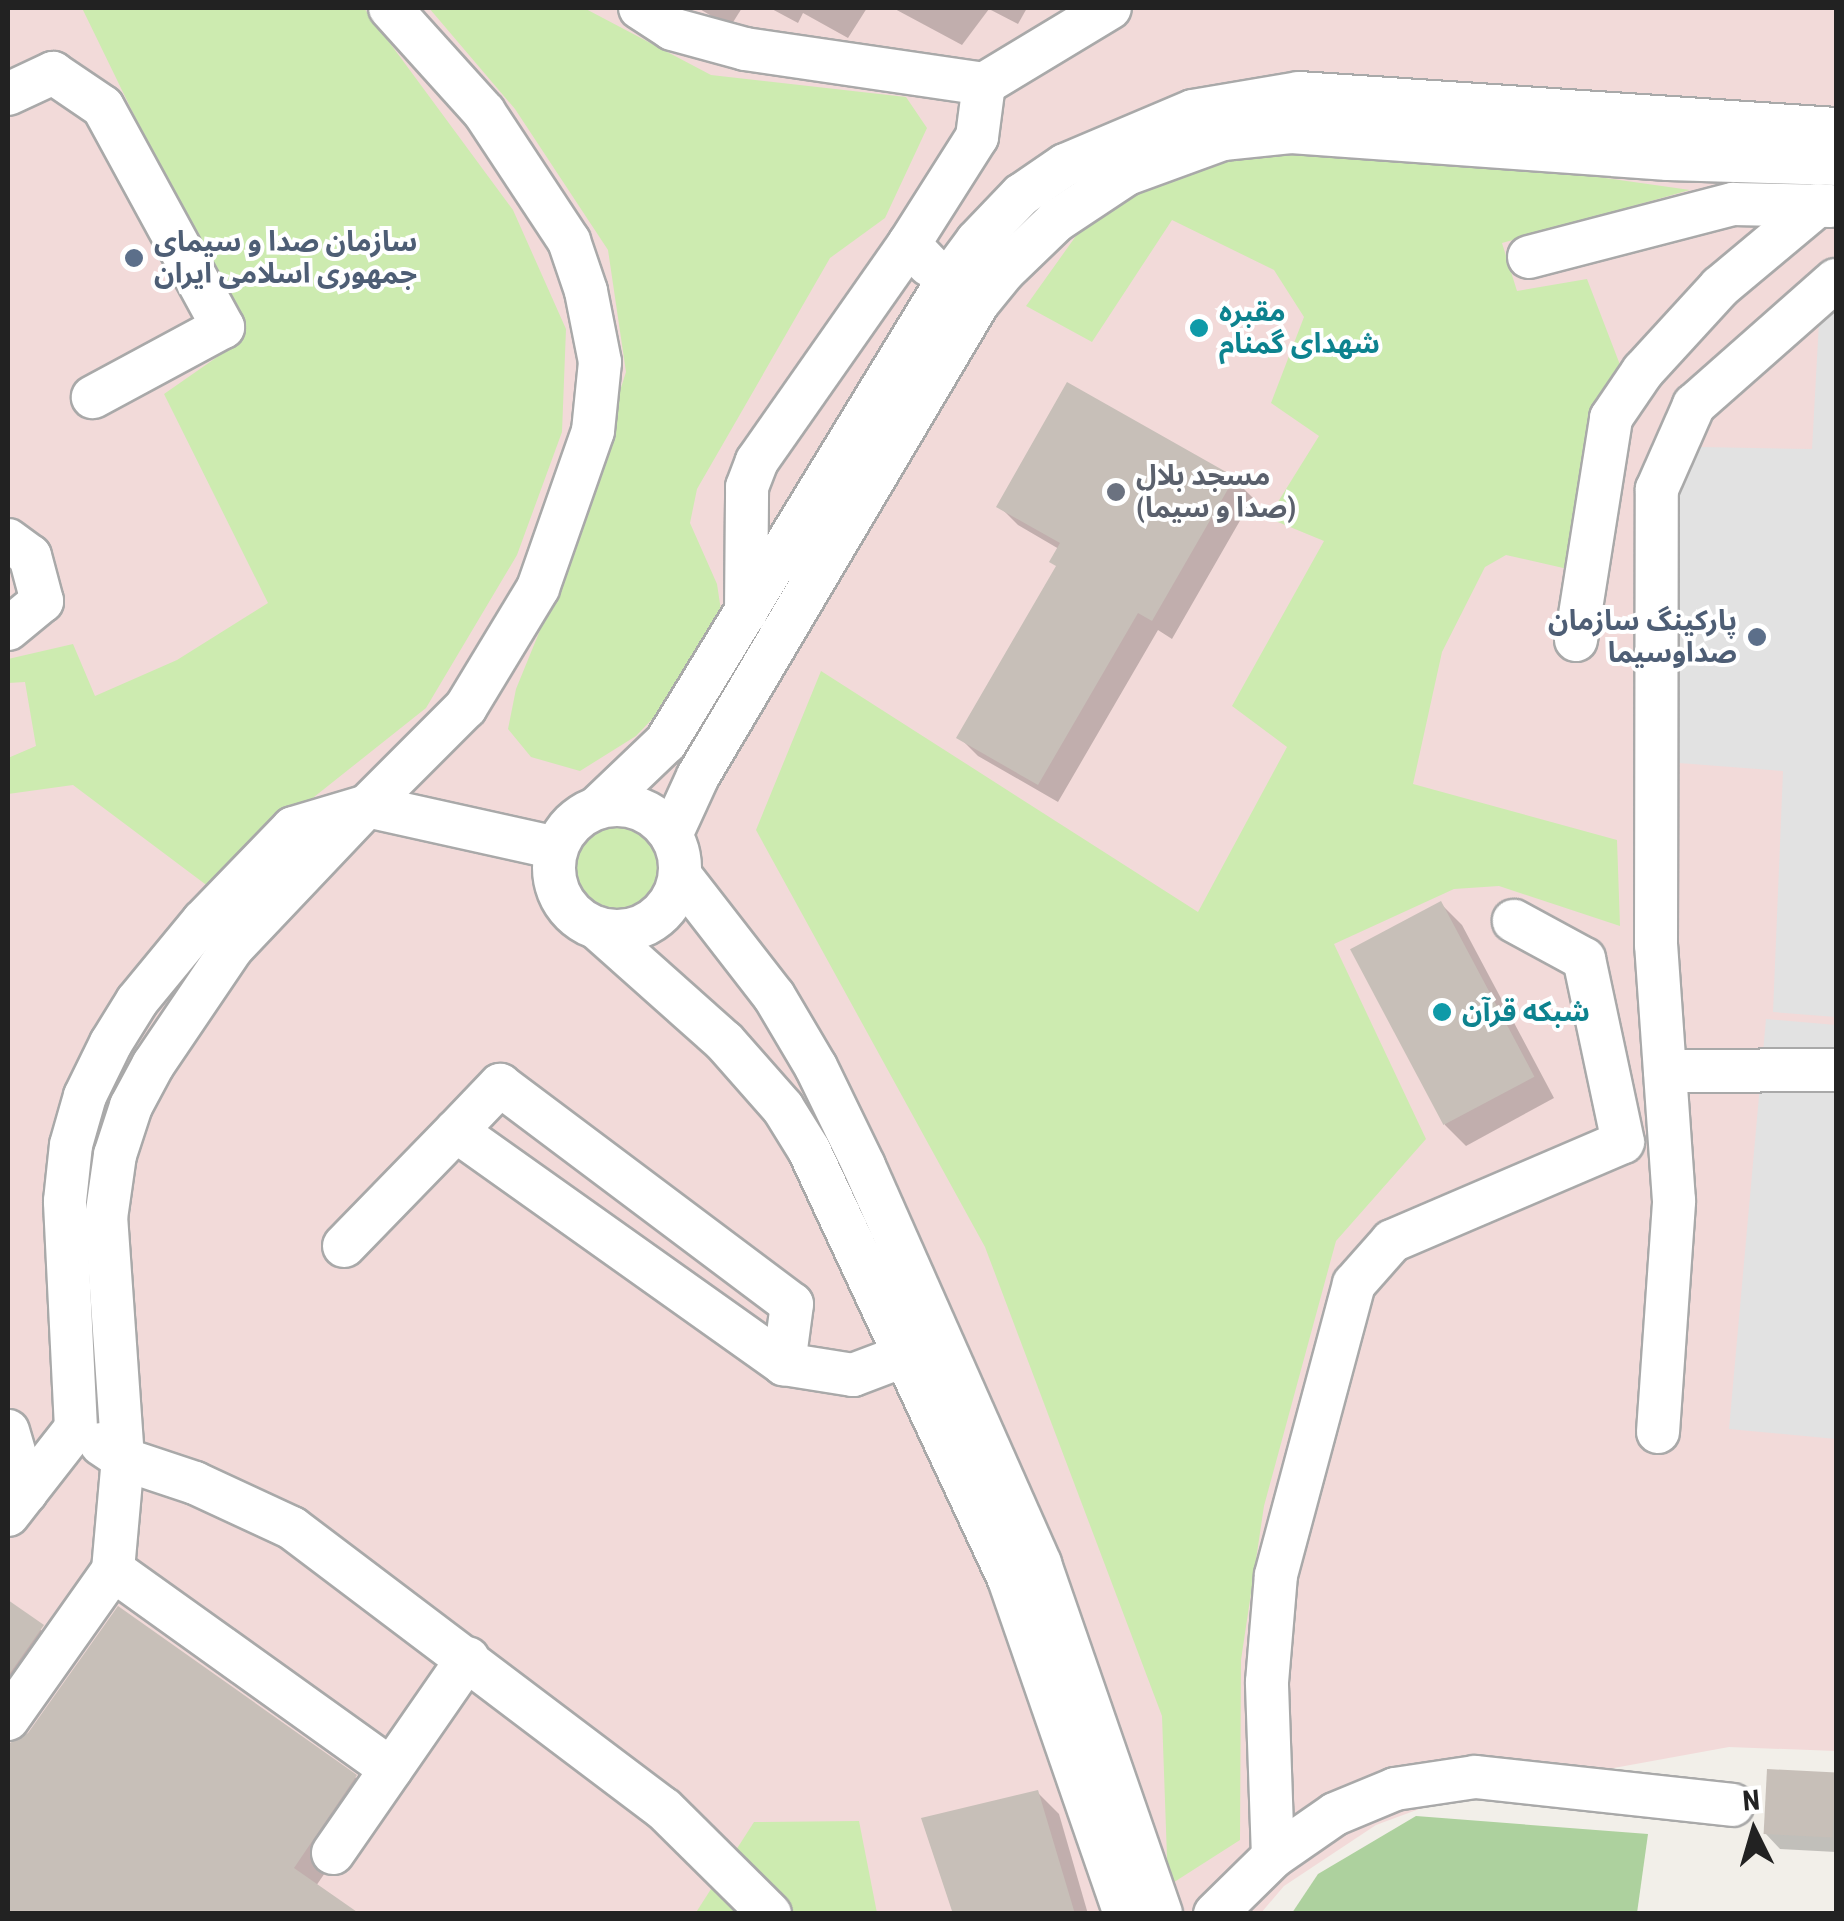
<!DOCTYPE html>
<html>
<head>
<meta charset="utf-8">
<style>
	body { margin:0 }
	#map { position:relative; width:1844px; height:1921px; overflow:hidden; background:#f2efe9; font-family:"Roboto Condensed","Noto Sans Arabic",sans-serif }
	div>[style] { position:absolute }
	.commercial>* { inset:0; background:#f2dad9 }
	.grass>* { inset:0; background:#cdebb0 }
	.round { border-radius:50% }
	.forest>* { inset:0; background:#add19e }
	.parking>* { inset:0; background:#e2e2e2 }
	.shadow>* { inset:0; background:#0003 }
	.building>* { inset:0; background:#c7bfb8; transform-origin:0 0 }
	.roads { filter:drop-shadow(2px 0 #a9a9a9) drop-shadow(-2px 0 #a9a9a9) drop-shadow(0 2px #a9a9a9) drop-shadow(0 -2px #a9a9a9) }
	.minor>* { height:42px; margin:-21px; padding:0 21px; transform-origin:21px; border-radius:21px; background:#fff }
	.minor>.ring { margin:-21px; padding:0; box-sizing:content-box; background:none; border:42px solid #fff; border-radius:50% }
	.dots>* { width:28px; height:28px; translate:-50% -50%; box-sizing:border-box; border:5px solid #fff; border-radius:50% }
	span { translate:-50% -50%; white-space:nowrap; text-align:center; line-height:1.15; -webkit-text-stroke:8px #fff; paint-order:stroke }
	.service-label { font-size:28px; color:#4e5e75; font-weight:700 }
	.left { translate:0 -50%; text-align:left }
	.right { translate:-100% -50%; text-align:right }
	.culture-label { font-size:28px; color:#0d838f; font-weight:700 }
	.worship-label { font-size:28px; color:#5b616d; font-weight:700 }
	.frame { position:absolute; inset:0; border:10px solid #222; pointer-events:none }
	.north { position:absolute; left:1704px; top:1781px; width:100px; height:100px; -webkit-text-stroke:8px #fff; paint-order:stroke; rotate:355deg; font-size:28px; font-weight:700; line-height:40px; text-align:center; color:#222 }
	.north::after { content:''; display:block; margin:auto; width:35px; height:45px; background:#222; clip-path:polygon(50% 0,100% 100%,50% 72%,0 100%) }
</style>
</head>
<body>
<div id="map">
	<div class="commercial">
		<i style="clip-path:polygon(8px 8px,1836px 8px,1836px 1751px,1729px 1747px,1449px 1798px,1376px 1825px,1284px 1886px,1261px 1913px,8px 1914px)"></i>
	</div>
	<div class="grass">
		<i style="clip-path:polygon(82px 8px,364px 8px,513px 210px,566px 329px,562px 432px,517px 555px,426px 708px,270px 832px,217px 893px,73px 785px,8px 794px,8px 758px,36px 746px,25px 682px,8px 683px,8px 659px,73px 644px,95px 696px,177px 660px,268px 603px,164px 394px,243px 339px)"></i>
		<i style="clip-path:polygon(429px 8px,584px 8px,711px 75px,906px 97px,927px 128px,885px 218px,830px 258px,697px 489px,690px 523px,717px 584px,722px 617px,698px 671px,636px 736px,580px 771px,531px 757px,508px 729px,516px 689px,554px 596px,626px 372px,608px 250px,515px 109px)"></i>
		<i style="clip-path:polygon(1288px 149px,1528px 167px,1690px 190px,1502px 243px,1517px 291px,1587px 279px,1622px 370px,1572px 570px,1506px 555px,1485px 567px,1442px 652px,1413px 784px,1617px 840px,1620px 926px,1499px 886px,1454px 889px,1334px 944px,1426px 1139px,1336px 1241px,1264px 1506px,1241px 1660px,1240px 1840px,1168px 1886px,1162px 1716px,985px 1247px,756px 830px,821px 671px,1198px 912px,1287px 747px,1232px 706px,1324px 541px,1268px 518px,1319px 436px,1271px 403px,1304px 317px,1274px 270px,1172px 220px,1092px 342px,1026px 306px,1083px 226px,1104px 209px,1189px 166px)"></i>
		<i class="round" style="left:567px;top:818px;width:98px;height:98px"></i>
		<i style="clip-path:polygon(859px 1821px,877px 1913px,695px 1914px,754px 1822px)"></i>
	</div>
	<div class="forest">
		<i style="clip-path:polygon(1416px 1816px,1648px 1834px,1637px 1913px,1292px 1913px,1318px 1874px)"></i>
	</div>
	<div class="parking">
		<i style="clip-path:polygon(1836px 309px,1836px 1017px,1773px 1012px,1783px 771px,1679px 763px,1674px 511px,1684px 468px,1699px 447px,1812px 449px,1819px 322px)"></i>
		<i style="clip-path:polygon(1766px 1019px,1836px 1025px,1836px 1439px,1729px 1429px)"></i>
	</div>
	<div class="shadow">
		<i style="clip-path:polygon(698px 8px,742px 8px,730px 27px)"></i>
		<i style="clip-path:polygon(770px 8px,867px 8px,848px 38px,803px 13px,798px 23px)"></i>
		<i style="clip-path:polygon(893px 8px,1027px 8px,1018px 24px,989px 9px,962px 45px)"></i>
		<i style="clip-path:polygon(1234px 479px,1253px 498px,1172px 639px,1158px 630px,1058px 802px,978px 756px,959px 737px,1058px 568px,1059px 549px,1018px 525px,999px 506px)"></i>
		<i style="clip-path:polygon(1441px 904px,1462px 925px,1554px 1098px,1466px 1146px,1445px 1125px)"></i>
		<i style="clip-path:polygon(8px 1603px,63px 1648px,8px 1727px)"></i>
		<i style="clip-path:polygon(29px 1736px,355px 1777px,376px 1798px,316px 1886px,355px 1914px,8px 1914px,8px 1746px)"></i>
		<i style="clip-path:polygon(1769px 1772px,1836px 1775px,1836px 1852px,1780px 1849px,1765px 1833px)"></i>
		<i style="clip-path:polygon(1038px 1793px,1059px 1814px,1088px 1914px,955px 1914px)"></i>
	</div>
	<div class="building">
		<i style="clip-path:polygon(1067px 382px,1235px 477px,1152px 621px,1138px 613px,1038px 785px,956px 738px,1056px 566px,1049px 562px,1060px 543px,996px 507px)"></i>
		<i style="left:1441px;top:901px;width:199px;height:103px;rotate:62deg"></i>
		<i style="clip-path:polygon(8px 1600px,44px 1625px,8px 1676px)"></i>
		<i style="clip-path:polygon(118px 1606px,357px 1775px,294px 1868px,360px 1914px,8px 1914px,8px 1744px,28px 1733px)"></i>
		<i style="left:1767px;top:1769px;width:69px;height:65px;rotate:3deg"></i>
		<i style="clip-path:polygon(1038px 1790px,1075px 1914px,953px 1914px,921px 1818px)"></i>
	</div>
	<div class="roads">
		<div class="minor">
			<i style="left:640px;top:8px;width:38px;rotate:33deg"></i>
			<i style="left:672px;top:29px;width:76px;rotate:15.3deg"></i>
			<i style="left:745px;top:49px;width:242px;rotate:8.3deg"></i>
			<i style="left:984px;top:84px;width:147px;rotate:-31.1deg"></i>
			<i style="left:8px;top:94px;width:50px;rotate:-25deg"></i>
			<i style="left:53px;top:73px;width:60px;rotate:34.2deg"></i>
			<i style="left:103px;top:107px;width:251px;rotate:61.4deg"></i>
			<i style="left:223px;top:327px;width:148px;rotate:151.7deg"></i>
			<i style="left:1529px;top:257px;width:211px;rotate:-14.6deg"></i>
			<i style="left:1733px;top:204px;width:98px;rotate:1.2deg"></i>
			<i style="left:929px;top:265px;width:29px;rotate:-134deg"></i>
			<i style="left:909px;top:244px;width:127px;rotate:-57.6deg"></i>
			<i style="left:977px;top:137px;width:53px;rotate:-82.5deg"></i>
			<i style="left:8px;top:540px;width:27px;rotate:36deg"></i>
			<i style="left:30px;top:556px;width:47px;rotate:75.1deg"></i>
			<i style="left:42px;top:601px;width:44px;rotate:140.5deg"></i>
			<i style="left:746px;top:613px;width:126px;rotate:-89.5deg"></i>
			<i style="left:747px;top:487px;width:28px;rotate:-69deg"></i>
			<i style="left:757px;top:461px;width:265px;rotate:-55deg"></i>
			<i style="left:1576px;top:640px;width:225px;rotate:-81deg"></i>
			<i style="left:1611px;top:418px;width:57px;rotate:-55.8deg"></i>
			<i style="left:1643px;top:371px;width:114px;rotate:-47.5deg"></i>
			<i style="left:1720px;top:287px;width:128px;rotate:-39.9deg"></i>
			<i class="ring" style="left:554px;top:805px;width:84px;height:84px"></i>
			<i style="left:597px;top:808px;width:95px;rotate:-43.7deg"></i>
			<i style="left:666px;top:742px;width:538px;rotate:-58.62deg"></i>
			<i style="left:946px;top:283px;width:52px;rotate:-53.6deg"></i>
			<i style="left:977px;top:241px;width:64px;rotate:-46.3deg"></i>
			<i style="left:1021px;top:195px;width:53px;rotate:-34.3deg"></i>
			<i style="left:1065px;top:165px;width:139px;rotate:-22.9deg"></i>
			<i style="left:1193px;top:111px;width:108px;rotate:-9.6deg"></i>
			<i style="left:1299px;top:93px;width:538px;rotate:3.84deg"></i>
			<i style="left:671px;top:835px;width:65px;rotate:-65.4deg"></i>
			<i style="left:698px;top:776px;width:550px;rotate:-59.38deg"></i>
			<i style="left:978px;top:303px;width:41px;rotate:-50.9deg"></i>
			<i style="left:1004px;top:271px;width:72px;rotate:-43.9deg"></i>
			<i style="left:1056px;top:221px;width:85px;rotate:-33.5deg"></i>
			<i style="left:1127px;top:174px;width:102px;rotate:-20deg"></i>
			<i style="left:1223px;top:139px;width:68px;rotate:-5.9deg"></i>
			<i style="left:1291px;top:132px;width:378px;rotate:4.1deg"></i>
			<i style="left:1668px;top:159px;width:168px;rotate:1.7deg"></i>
			<i style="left:680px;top:875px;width:153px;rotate:52.2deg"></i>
			<i style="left:774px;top:996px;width:82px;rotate:59.4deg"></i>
			<i style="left:816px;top:1067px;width:110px;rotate:64.1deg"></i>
			<i style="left:864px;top:1166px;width:435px;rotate:66.1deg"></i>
			<i style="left:1040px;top:1564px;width:370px;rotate:70.9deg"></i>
			<i style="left:597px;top:928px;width:170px;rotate:41.7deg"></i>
			<i style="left:724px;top:1041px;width:89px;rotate:48.6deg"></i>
			<i style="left:783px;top:1108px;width:49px;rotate:58.2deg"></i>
			<i style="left:809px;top:1150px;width:476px;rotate:65deg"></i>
			<i style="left:1010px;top:1582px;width:351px;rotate:70.9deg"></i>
			<i style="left:1665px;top:1071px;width:171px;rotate:-0.3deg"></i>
			<i style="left:456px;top:1131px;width:64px;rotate:-46.3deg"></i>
			<i style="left:500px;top:1085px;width:365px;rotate:36.9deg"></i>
			<i style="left:792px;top:1304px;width:61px;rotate:97.6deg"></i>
			<i style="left:344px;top:1246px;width:161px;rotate:-45.8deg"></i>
			<i style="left:456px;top:1131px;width:402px;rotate:35.4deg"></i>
			<i style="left:784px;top:1364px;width:70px;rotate:9.1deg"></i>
			<i style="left:853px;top:1375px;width:88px;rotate:-20.7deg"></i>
			<i style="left:8px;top:1431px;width:64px;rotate:73.6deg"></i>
			<i style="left:1658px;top:1432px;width:232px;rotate:-86deg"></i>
			<i style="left:1674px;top:1201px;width:257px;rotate:-94deg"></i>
			<i style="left:1656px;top:945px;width:456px;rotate:-89.9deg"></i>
			<i style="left:1657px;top:489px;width:92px;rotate:-66.2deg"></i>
			<i style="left:1694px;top:405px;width:189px;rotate:-41.4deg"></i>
			<i style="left:101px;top:1444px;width:27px;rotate:34deg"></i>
			<i style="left:123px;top:1459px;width:76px;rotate:18.4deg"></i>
			<i style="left:195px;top:1483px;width:107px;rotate:24.9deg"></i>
			<i style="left:292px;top:1528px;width:466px;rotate:37.1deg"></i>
			<i style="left:664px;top:1809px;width:149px;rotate:44.7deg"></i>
			<i style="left:8px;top:1515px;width:110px;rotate:-52deg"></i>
			<i style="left:76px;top:1428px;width:227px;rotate:-92.8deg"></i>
			<i style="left:65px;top:1201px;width:56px;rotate:-83.9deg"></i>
			<i style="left:71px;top:1145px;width:51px;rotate:-74.1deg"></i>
			<i style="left:85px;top:1096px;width:59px;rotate:-63.9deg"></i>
			<i style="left:111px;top:1043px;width:49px;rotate:-58.2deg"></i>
			<i style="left:137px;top:1001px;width:104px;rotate:-50.5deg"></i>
			<i style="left:203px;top:921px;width:129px;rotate:-45.9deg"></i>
			<i style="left:293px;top:828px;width:77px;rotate:-16.6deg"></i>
			<i style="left:367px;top:806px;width:140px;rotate:-45deg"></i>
			<i style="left:466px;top:707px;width:139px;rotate:-58.8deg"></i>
			<i style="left:538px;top:588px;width:166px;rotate:-70.7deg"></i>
			<i style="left:593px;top:431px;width:69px;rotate:-84.2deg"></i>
			<i style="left:600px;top:362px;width:72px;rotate:-101.2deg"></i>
			<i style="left:586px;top:291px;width:53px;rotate:-108.8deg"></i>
			<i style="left:569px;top:241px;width:154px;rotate:-123.4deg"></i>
			<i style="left:484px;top:112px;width:140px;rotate:-132.1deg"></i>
			<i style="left:113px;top:1570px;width:342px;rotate:35.6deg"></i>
			<i style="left:8px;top:1719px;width:182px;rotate:-54.8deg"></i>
			<i style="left:113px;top:1570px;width:111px;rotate:-84.9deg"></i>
			<i style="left:123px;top:1459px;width:242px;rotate:-94deg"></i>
			<i style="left:106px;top:1218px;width:64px;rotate:-81.9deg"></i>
			<i style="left:115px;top:1155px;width:52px;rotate:-71.9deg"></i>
			<i style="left:131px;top:1106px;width:47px;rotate:-61.8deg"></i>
			<i style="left:153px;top:1065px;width:143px;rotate:-55.9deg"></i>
			<i style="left:233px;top:947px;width:195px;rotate:-46.5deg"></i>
			<i style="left:367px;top:806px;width:194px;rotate:12.5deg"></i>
			<i style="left:333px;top:1853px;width:237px;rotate:-55.3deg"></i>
			<i style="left:1273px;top:1857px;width:175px;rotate:-92deg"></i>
			<i style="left:1267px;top:1682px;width:107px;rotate:-85.2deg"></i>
			<i style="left:1276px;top:1575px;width:301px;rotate:-75deg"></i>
			<i style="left:1354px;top:1284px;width:57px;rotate:-48.5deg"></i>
			<i style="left:1392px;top:1241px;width:251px;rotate:-23.2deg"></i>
			<i style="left:1623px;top:1142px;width:187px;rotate:-102deg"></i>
			<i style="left:1584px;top:959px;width:80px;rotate:-151.5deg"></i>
			<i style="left:1215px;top:1914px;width:81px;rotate:-44.5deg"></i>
			<i style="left:1273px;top:1857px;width:75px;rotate:-34.7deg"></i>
			<i style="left:1335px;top:1814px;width:65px;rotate:-22.6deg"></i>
			<i style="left:1395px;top:1789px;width:81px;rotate:-8.5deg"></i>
			<i style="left:1475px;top:1777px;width:259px;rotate:6.2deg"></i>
		</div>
	</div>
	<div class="dots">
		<i style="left:134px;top:258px;background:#5c6f8a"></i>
		<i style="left:1199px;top:328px;background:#0f9aa8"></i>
		<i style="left:1116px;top:492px;background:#6b7280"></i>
		<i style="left:1757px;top:637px;background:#5c6f8a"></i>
		<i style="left:1442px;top:1012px;background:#0f9aa8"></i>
	</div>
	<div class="service-label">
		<span class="left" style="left:154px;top:258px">سازمان صدا و سیمای<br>جمهوری اسلامی ایران</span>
		<span class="right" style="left:1737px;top:637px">پارکینگ سازمان<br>صداوسیما</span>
	</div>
	<div class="culture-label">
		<span class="left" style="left:1219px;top:328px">مقبره<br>شهدای گمنام</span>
		<span class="left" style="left:1462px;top:1012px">شبکه قرآن</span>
	</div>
	<div class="worship-label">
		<span class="left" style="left:1136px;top:492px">مسجد بلال<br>(صدا و سیما)</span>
	</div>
	<div class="frame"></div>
	<div class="north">N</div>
</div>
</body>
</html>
